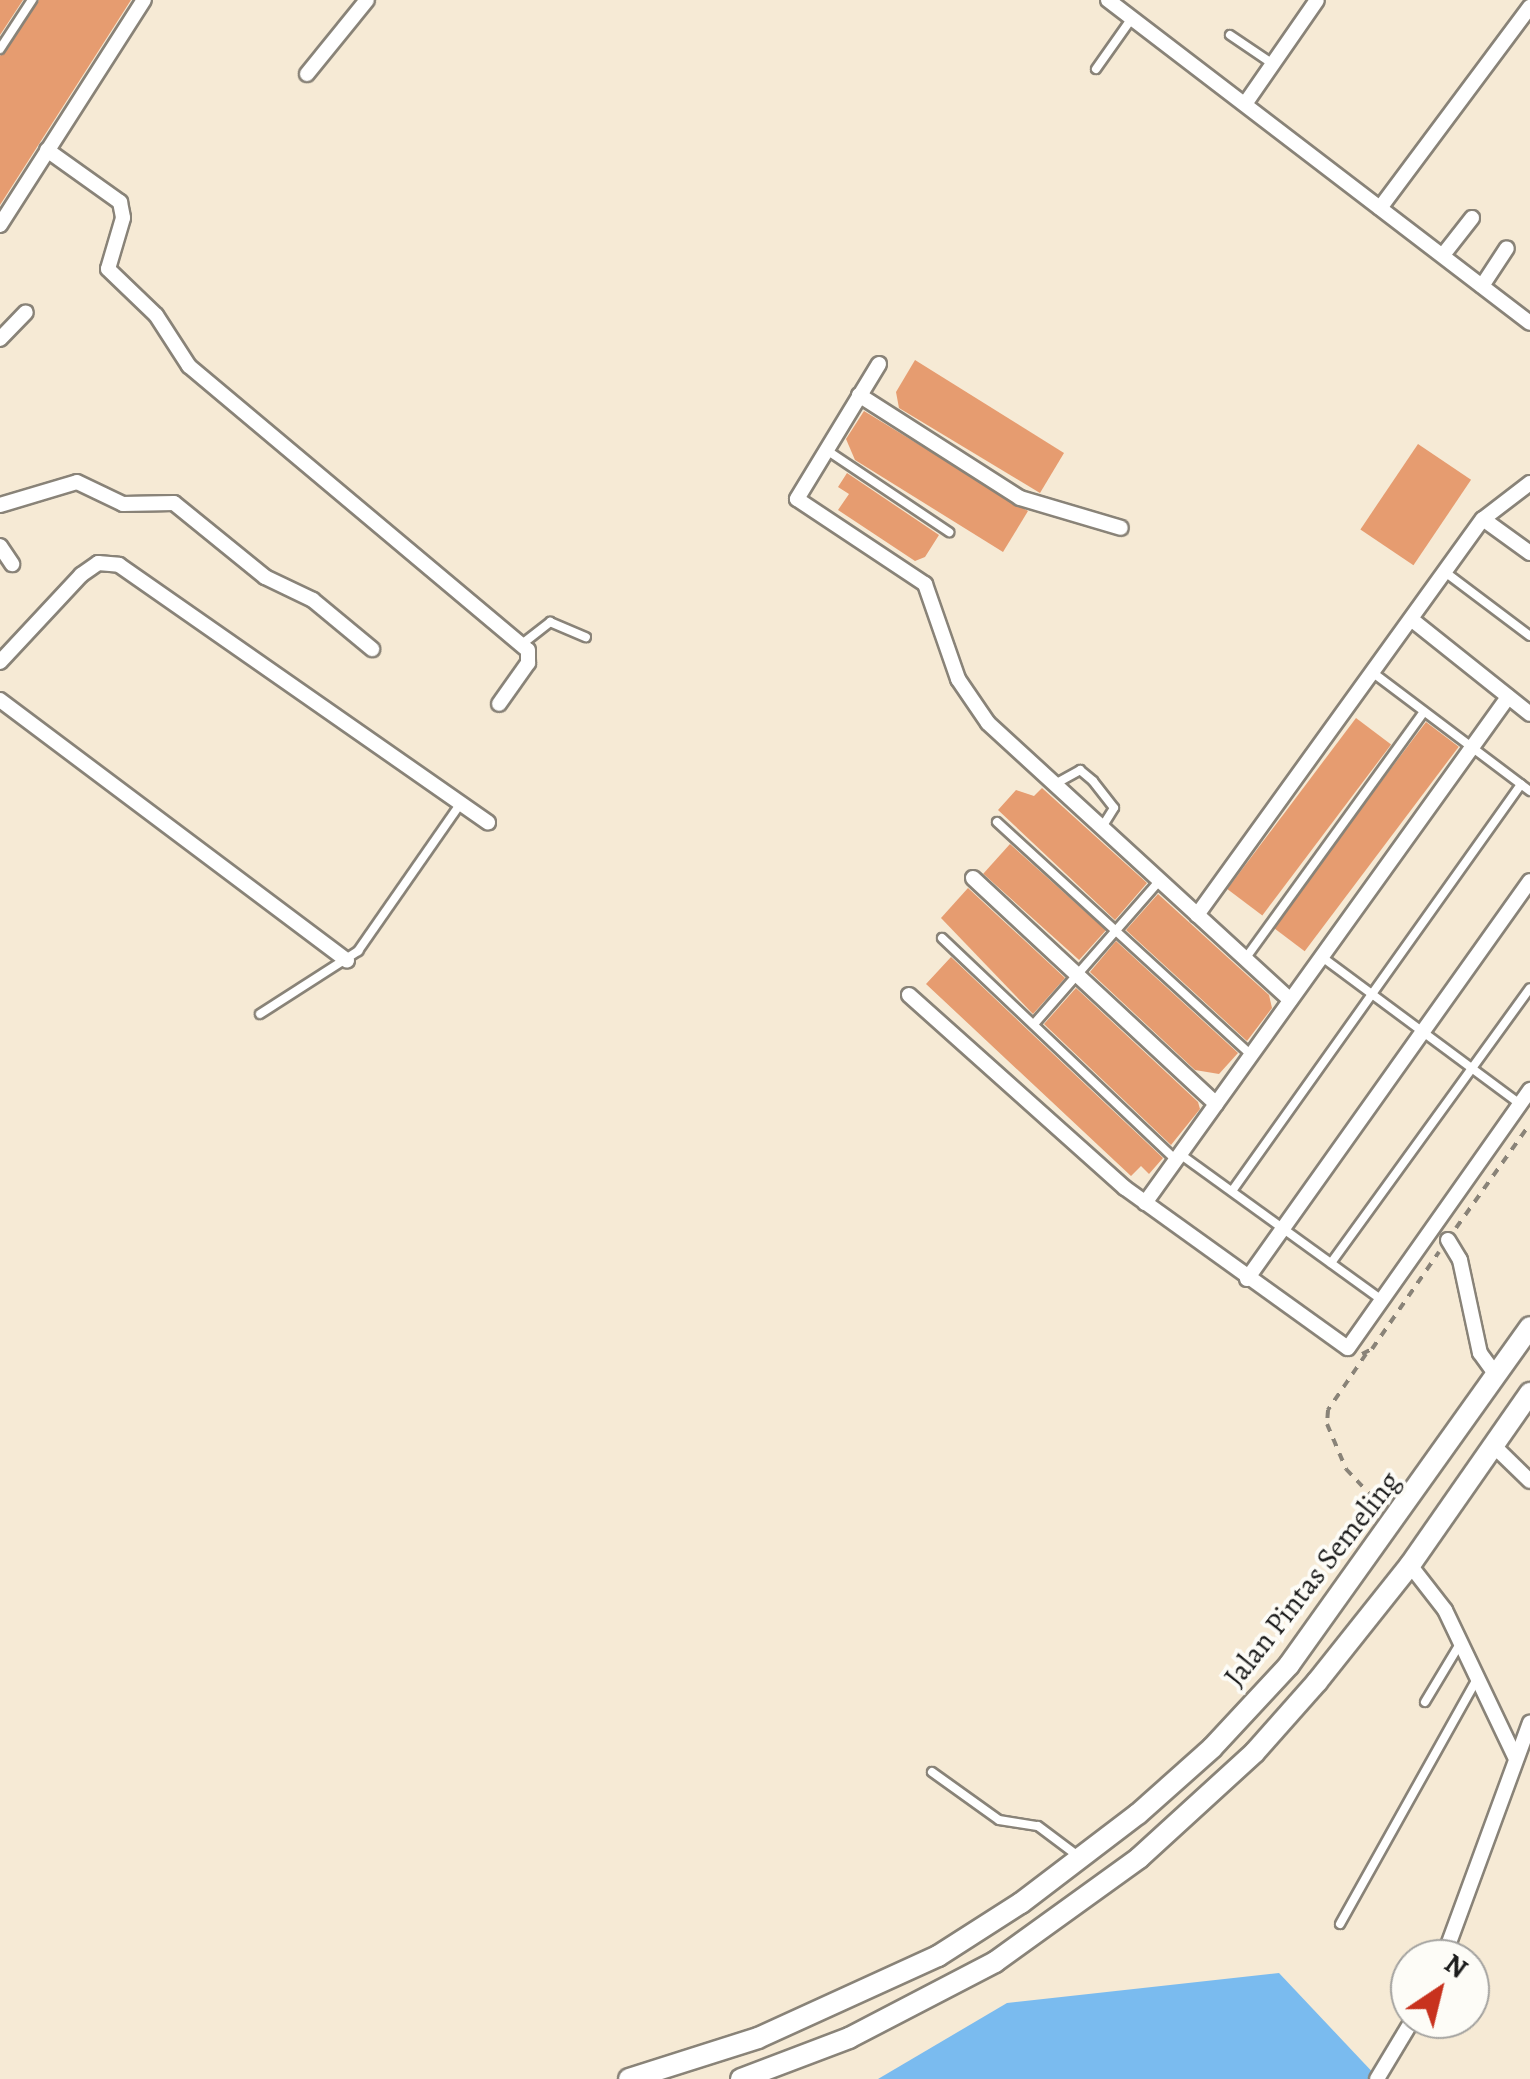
<!DOCTYPE html>
<html>
<head>
<meta charset="utf-8">
<style>
	body { margin:0 }
	#map { position:relative; width:1530px; height:2079px; overflow:hidden; background:#f6ead5; font-family:Alegreya,serif }
	div>[style] { position:absolute }
	.water>* { inset:0; background:#7abbef }
	.building>* { inset:0; background:#e69c70; transform-origin:0 0 }
	.path>* { height:4px; margin-top:-2px; transform-origin:0; background:repeating-linear-gradient(90deg,#898378 0 8px,transparent 0 16px) }
	.roads { filter:drop-shadow(2px 0 #898378) drop-shadow(-2px 0 #898378) drop-shadow(0 2px #898378) drop-shadow(0 -2px #898378) }
	.lane>* { height:8px; margin:-4px; padding:0 4px; transform-origin:4px; border-radius:4px; background:#fff }
	.street>* { height:14px; margin:-7px; padding:0 7px; transform-origin:7px; border-radius:7px; background:#fff }
	.secondary>* { height:20px; margin:-10px; padding:0 10px; transform-origin:10px; border-radius:10px; background:#fff }
	span { translate:-50% -50%; white-space:nowrap; text-align:center; line-height:1.15; -webkit-text-stroke:8px #fdfcf7; paint-order:stroke }
	.street-label { font-size:30px; color:#1c1c1c }
	.north { position:absolute; left:1390px; top:1939px; width:100px; height:100px; box-sizing:border-box; background:#fdfcf7; border:2px solid #a3a29f; border-radius:50%; rotate:35deg; font-size:28px; font-weight:700; line-height:40px; text-align:center; color:#1c1c1c }
	.north::after { content:''; display:block; margin:auto; width:35px; height:45px; background:#c8321e; clip-path:polygon(50% 0,100% 100%,50% 72%,0 100%) }
</style>
</head>
<body>
<div id="map">
	<div class="water">
		<i style="clip-path:polygon(1279px 1973px,1379px 2079px,878px 2079px,1007px 2003px)"></i>
	</div>
	<div class="building">
		<i style="clip-path:polygon(0 0,23px 0,0 35px)"></i>
		<i style="clip-path:polygon(39px 0,131px 0,0 205px,0 56px)"></i>
		<i style="clip-path:polygon(915px 360px,1064px 453px,1040px 493px,899px 408px,896px 392px)"></i>
		<i style="clip-path:polygon(864px 411px,1028px 511px,1003px 552px,855px 460px,846px 439px)"></i>
		<i style="left:1418px;top:444px;width:64px;height:103px;rotate:34deg"></i>
		<i style="clip-path:polygon(847px 473px,939px 535px,925px 557px,915px 561px,838px 510px,849px 494px,838px 487px)"></i>
		<i style="left:1356px;top:718px;width:44px;height:214px;rotate:37deg"></i>
		<i style="left:1426px;top:722px;width:41px;height:256px;rotate:37deg"></i>
		<i style="clip-path:polygon(1042px 788px,1147px 883px,1115px 920px,998px 810px,1016px 790px,1034px 796px)"></i>
		<i style="left:1010px;top:844px;width:129px;height:40px;rotate:42deg"></i>
		<i style="clip-path:polygon(968px 888px,1065px 978px,1033px 1014px,941px 918px)"></i>
		<i style="clip-path:polygon(1158px 894px,1269px 995px,1272px 1008px,1247px 1041px,1126px 930px)"></i>
		<i style="clip-path:polygon(1116px 941px,1238px 1053px,1219px 1074px,1195px 1070px,1090px 972px)"></i>
		<i style="clip-path:polygon(951px 957px,1163px 1158px,1149px 1174px,1141px 1166px,1131px 1176px,926px 984px)"></i>
		<i style="clip-path:polygon(1076px 988px,1198px 1102px,1200px 1109px,1171px 1145px,1044px 1024px)"></i>
	</div>
	<div class="path">
		<i style="left:1456px;top:1228px;width:128px;rotate:-54.6deg"></i>
		<i style="left:1362px;top:1354px;width:11px;rotate:-27deg"></i>
		<i style="left:1372px;top:1349px;width:118px;rotate:-55.4deg"></i>
		<i style="left:1366px;top:1354px;width:68px;rotate:124.2deg"></i>
		<i style="left:1328px;top:1410px;width:14px;rotate:94deg"></i>
		<i style="left:1327px;top:1424px;width:49px;rotate:67.1deg"></i>
		<i style="left:1346px;top:1469px;width:50px;rotate:46.6deg"></i>
	</div>
	<div class="roads">
		<div class="lane">
			<i style="left:1230px;top:35px;width:52px;rotate:34deg"></i>
			<i style="left:0;top:49px;width:59px;rotate:-56.9deg"></i>
			<i style="left:1096px;top:69px;width:62px;rotate:-54.8deg"></i>
			<i style="left:828px;top:451px;width:146px;rotate:33.8deg"></i>
			<i style="left:1445px;top:572px;width:106px;rotate:37deg"></i>
			<i style="left:522px;top:644px;width:36px;rotate:-38deg"></i>
			<i style="left:550px;top:622px;width:39px;rotate:23deg"></i>
			<i style="left:1372px;top:672px;width:198px;rotate:37deg"></i>
			<i style="left:1055px;top:784px;width:29px;rotate:-29deg"></i>
			<i style="left:1080px;top:770px;width:17px;rotate:40deg"></i>
			<i style="left:1093px;top:781px;width:34px;rotate:52deg"></i>
			<i style="left:1114px;top:808px;width:22px;rotate:122deg"></i>
			<i style="left:997px;top:822px;width:345px;rotate:42.5deg"></i>
			<i style="left:942px;top:938px;width:323px;rotate:43.5deg"></i>
			<i style="left:1322px;top:957px;width:247px;rotate:36.6deg"></i>
			<i style="left:1245px;top:959px;width:305px;rotate:-54.1deg"></i>
			<i style="left:260px;top:1014px;width:117px;rotate:-32.7deg"></i>
			<i style="left:358px;top:951px;width:180px;rotate:-55.2deg"></i>
			<i style="left:1034px;top:1024px;width:190px;rotate:-48.8deg"></i>
			<i style="left:1180px;top:1154px;width:249px;rotate:35.9deg"></i>
			<i style="left:1232px;top:1191px;width:499px;rotate:-54.6deg"></i>
			<i style="left:1331px;top:1263px;width:339px;rotate:-54.1deg"></i>
			<i style="left:1425px;top:1702px;width:70px;rotate:-59deg"></i>
			<i style="left:932px;top:1772px;width:82px;rotate:35.6deg"></i>
			<i style="left:999px;top:1820px;width:39px;rotate:9deg"></i>
			<i style="left:1038px;top:1826px;width:50px;rotate:36.9deg"></i>
			<i style="left:1340px;top:1924px;width:281px;rotate:-60.8deg"></i>
		</div>
		<div class="street">
			<i style="left:1108px;top:0;width:531px;rotate:37.43deg"></i>
			<i style="left:307px;top:74px;width:95px;rotate:-51deg"></i>
			<i style="left:1245px;top:104px;width:126px;rotate:-55.3deg"></i>
			<i style="left:47px;top:150px;width:90px;rotate:35.5deg"></i>
			<i style="left:120px;top:202px;width:16px;rotate:79deg"></i>
			<i style="left:123px;top:218px;width:53px;rotate:106.4deg"></i>
			<i style="left:108px;top:269px;width:66px;rotate:43.8deg"></i>
			<i style="left:156px;top:315px;width:61px;rotate:57.1deg"></i>
			<i style="left:189px;top:366px;width:442px;rotate:40deg"></i>
			<i style="left:528px;top:650px;width:13px;rotate:90deg"></i>
			<i style="left:528px;top:663px;width:50px;rotate:125.3deg"></i>
			<i style="left:1380px;top:208px;width:251px;rotate:-53.3deg"></i>
			<i style="left:0;top:225px;width:267px;rotate:-57.4deg"></i>
			<i style="left:1443px;top:255px;width:47px;rotate:-51.9deg"></i>
			<i style="left:1482px;top:286px;width:45px;rotate:-56.7deg"></i>
			<i style="left:0;top:339px;width:37px;rotate:-46deg"></i>
			<i style="left:879px;top:364px;width:158px;rotate:121.3deg"></i>
			<i style="left:797px;top:499px;width:154px;rotate:33.6deg"></i>
			<i style="left:925px;top:584px;width:101px;rotate:70.8deg"></i>
			<i style="left:958px;top:679px;width:53px;rotate:55.7deg"></i>
			<i style="left:988px;top:723px;width:410px;rotate:42.5deg"></i>
			<i style="left:859px;top:395px;width:191px;rotate:32.6deg"></i>
			<i style="left:1020px;top:498px;width:105px;rotate:16.5deg"></i>
			<i style="left:0;top:505px;width:80px;rotate:-16.6deg"></i>
			<i style="left:77px;top:482px;width:51px;rotate:25.6deg"></i>
			<i style="left:123px;top:504px;width:51px;rotate:-1.1deg"></i>
			<i style="left:174px;top:503px;width:117px;rotate:39.1deg"></i>
			<i style="left:265px;top:577px;width:53px;rotate:25.6deg"></i>
			<i style="left:313px;top:600px;width:77px;rotate:39.7deg"></i>
			<i style="left:1483px;top:519px;width:58px;rotate:35.9deg"></i>
			<i style="left:0;top:546px;width:22px;rotate:56deg"></i>
			<i style="left:1411px;top:619px;width:152px;rotate:38.6deg"></i>
			<i style="left:0;top:662px;width:119px;rotate:-47deg"></i>
			<i style="left:81px;top:575px;width:21px;rotate:-35deg"></i>
			<i style="left:98px;top:563px;width:21px;rotate:5deg"></i>
			<i style="left:119px;top:565px;width:450px;rotate:34.9deg"></i>
			<i style="left:0;top:700px;width:434px;rotate:36.9deg"></i>
			<i style="left:973px;top:878px;width:332px;rotate:42.9deg"></i>
			<i style="left:1197px;top:915px;width:488px;rotate:-54.2deg"></i>
			<i style="left:1483px;top:519px;width:59px;rotate:-37.5deg"></i>
			<i style="left:909px;top:995px;width:290px;rotate:41.8deg"></i>
			<i style="left:1125px;top:1188px;width:274px;rotate:35.7deg"></i>
			<i style="left:1348px;top:1348px;width:316px;rotate:-54.8deg"></i>
			<i style="left:1145px;top:1203px;width:623px;rotate:-54.34deg"></i>
			<i style="left:1448px;top:1240px;width:23px;rotate:59deg"></i>
			<i style="left:1460px;top:1260px;width:95px;rotate:77.9deg"></i>
			<i style="left:1480px;top:1353px;width:29px;rotate:54deg"></i>
			<i style="left:1247px;top:1279px;width:488px;rotate:-54.6deg"></i>
			<i style="left:1494px;top:1446px;width:50px;rotate:44.2deg"></i>
			<i style="left:1410px;top:1565px;width:57px;rotate:52.1deg"></i>
			<i style="left:1445px;top:1610px;width:165px;rotate:64.5deg"></i>
			<i style="left:1443px;top:1959px;width:252px;rotate:-69.8deg"></i>
			<i style="left:1377px;top:2079px;width:70px;rotate:-59deg"></i>
		</div>
		<div class="secondary">
			<i style="left:629px;top:2079px;width:135px;rotate:-17.6deg"></i>
			<i style="left:758px;top:2038px;width:198px;rotate:-24.5deg"></i>
			<i style="left:938px;top:1956px;width:98px;rotate:-32.6deg"></i>
			<i style="left:1021px;top:1903px;width:147px;rotate:-37.3deg"></i>
			<i style="left:1138px;top:1814px;width:99px;rotate:-41.7deg"></i>
			<i style="left:1212px;top:1748px;width:113px;rotate:-47.1deg"></i>
			<i style="left:1289px;top:1665px;width:415px;rotate:-54.5deg"></i>
			<i style="left:741px;top:2079px;width:116px;rotate:-20.8deg"></i>
			<i style="left:849px;top:2038px;width:165px;rotate:-27.5deg"></i>
			<i style="left:995px;top:1962px;width:178px;rotate:-35.8deg"></i>
			<i style="left:1139px;top:1858px;width:157px;rotate:-42.4deg"></i>
			<i style="left:1255px;top:1752px;width:94px;rotate:-48.5deg"></i>
			<i style="left:1317px;top:1682px;width:149px;rotate:-51.5deg"></i>
			<i style="left:1410px;top:1565px;width:210px;rotate:-55.1deg"></i>
		</div>
	</div>
	<div class="street-label">
		<span style="left:1312px;top:1579px;rotate:-52deg">Jalan Pintas Semeling</span>
	</div>
	<div class="north">N</div>
</div>
</body>
</html>
